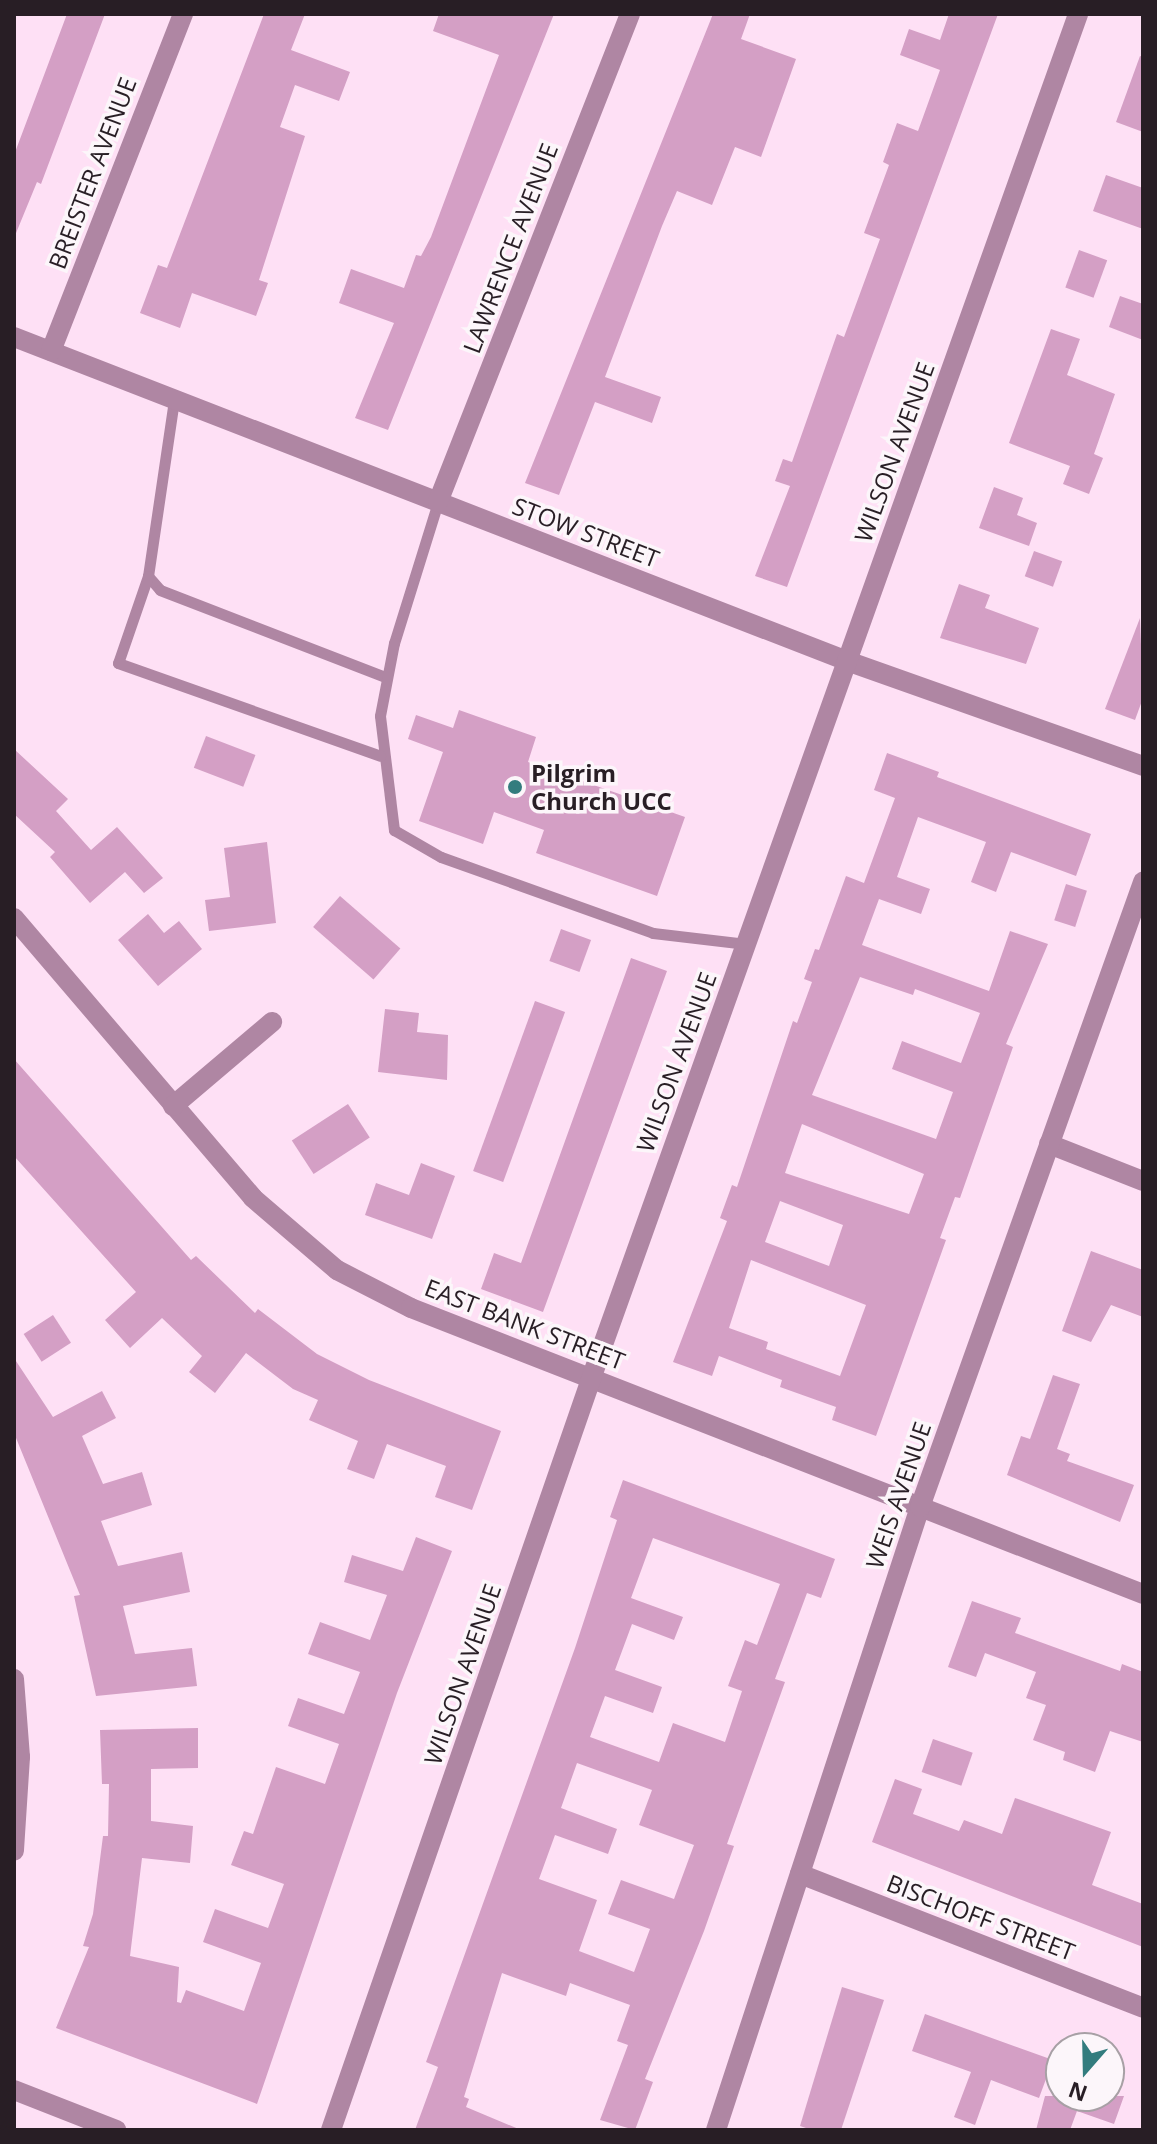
<!DOCTYPE html>
<html>
<head>
<meta charset="utf-8">
<style>
	body { margin:0 }
	#map { position:relative; width:1157px; height:2144px; overflow:hidden; background:#fee0f5; font-family:"Open Sans",sans-serif }
	div>[style] { position:absolute }
	.building>* { inset:0; background:#d49fc5; transform-origin:0 0 }
	.service>* { height:11px; margin:-5.5px; padding:0 5.5px; transform-origin:5.5px; border-radius:5.5px; background:#af86a3 }
	.minor>* { height:20px; margin:-10px; padding:0 10px; transform-origin:10px; border-radius:10px; background:#af86a3 }
	.tertiary>* { height:20px; margin:-10px; padding:0 10px; transform-origin:10px; border-radius:10px; background:#af86a3 }
	.dots>* { width:22px; height:22px; translate:-50% -50%; box-sizing:border-box; border:4px solid #fcf6fa; border-radius:50% }
	span { translate:-50% -50%; white-space:nowrap; text-align:center; line-height:1.15; -webkit-text-stroke:7px #fcf6fa; paint-order:stroke }
	.street-label { font-size:24px; color:#281e25 }
	.poi-label { font-size:24px; color:#281e25; font-weight:700 }
	.left { translate:0 -50%; text-align:left }
	.frame { position:absolute; inset:0; border:16px solid #281e25; pointer-events:none }
	.north { position:absolute; left:1045px; top:2032px; width:80px; height:80px; box-sizing:border-box; background:#fcf6fa; border:2px solid #a7a0a5; border-radius:50%; rotate:200deg; font-size:22px; font-weight:700; line-height:32px; text-align:center; color:#281e25 }
	.north::after { content:''; display:block; margin:auto; width:28px; height:36px; background:#337c7e; clip-path:polygon(50% 0,100% 100%,50% 72%,0 100%) }
</style>
</head>
<body>
<div id="map">
	<div class="building">
		<i style="clip-path:polygon(67px 14px,105px 14px,41px 184px,37px 182px,14px 238px,14px 155px)"></i>
		<i style="clip-path:polygon(264px 14px,305px 14px,291px 50px,350px 72px,339px 101px,295px 85px,280px 127px,305px 136px,259px 280px,268px 283px,256px 316px,192px 293px,180px 328px,140px 313px,158px 265px,167px 268px)"></i>
		<i style="clip-path:polygon(439px 14px,554px 14px,388px 430px,355px 418px,394px 323px,339px 303px,351px 269px,404px 288px,416px 255px,421px 256px,431px 237px,499px 55px,433px 31px)"></i>
		<i style="clip-path:polygon(713px 14px,750px 14px,741px 39px,796px 59px,761px 157px,735px 147px,712px 205px,677px 191px,662px 226px,605px 377px,661px 397px,652px 423px,595px 402px,559px 495px,525px 483px)"></i>
		<i style="clip-path:polygon(949px 14px,998px 14px,787px 587px,755px 576px,790px 486px,775px 481px,783px 459px,792px 462px,837px 334px,844px 337px,880px 239px,864px 233px,889px 165px,883px 162px,897px 123px,918px 131px,940px 70px,900px 55px,909px 29px,940px 40px)"></i>
		<i style="clip-path:polygon(1140px 56px,1143px 57px,1143px 132px,1116px 122px)"></i>
		<i style="clip-path:polygon(1106px 175px,1143px 188px,1143px 229px,1093px 211px)"></i>
		<i style="left:1079px;top:250px;width:30px;height:40px;rotate:20deg"></i>
		<i style="clip-path:polygon(1120px 296px,1143px 304px,1143px 340px,1109px 327px)"></i>
		<i style="clip-path:polygon(1051px 329px,1080px 339px,1067px 375px,1115px 394px,1094px 454px,1103px 458px,1089px 494px,1063px 484px,1070px 466px,1009px 443px)"></i>
		<i style="clip-path:polygon(994px 487px,1023px 498px,1017px 515px,1037px 523px,1029px 546px,979px 528px)"></i>
		<i style="left:1034px;top:551px;width:30px;height:27px;rotate:20deg"></i>
		<i style="clip-path:polygon(959px 584px,990px 595px,985px 608px,1039px 628px,1026px 664px,940px 638px)"></i>
		<i style="clip-path:polygon(1140px 618px,1143px 698px,1135px 720px,1105px 709px)"></i>
		<i style="clip-path:polygon(459px 710px,536px 737px,528px 762px,685px 817px,657px 896px,536px 853px,544px 830px,494px 812px,483px 844px,419px 821px,443px 752px,408px 739px,416px 715px,453px 728px)"></i>
		<i style="left:206px;top:736px;width:53px;height:34px;rotate:21deg"></i>
		<i style="clip-path:polygon(14px 749px,68px 799px,56px 811px,91px 850px,117px 827px,163px 878px,144px 893px,125px 872px,90px 903px,50px 857px,55px 852px,14px 814px)"></i>
		<i style="clip-path:polygon(evenodd,887px 753px,939px 772px,937px 777px,1091px 834px,1076px 876px,1011px 852px,996px 892px,971px 882px,986px 842px,918px 817px,897px 877px,930px 889px,921px 914px,879px 899px,862px 945px,989px 991px,1010px 931px,1048px 944px,1006px 1044px,1013px 1047px,960px 1198px,955px 1197px,940px 1238px,946px 1240px,876px 1436px,832px 1420px,836px 1407px,780px 1387px,782px 1380px,719px 1356px,712px 1376px,673px 1362px,727px 1221px,720px 1218px,732px 1185px,737px 1187px,793px 1021px,797px 1023px,812px 982px,804px 979px,815px 949px,819px 950px,846px 876px,864px 883px,895px 798px,874px 790px,887px 753px,860px 977px,913px 995px,915px 989px,980px 1013px,961px 1063px,902px 1041px,892px 1069px,953px 1092px,936px 1139px,812px 1095px,860px 977px,887px 753px,802px 1124px,924px 1174px,909px 1214px,785px 1173px,802px 1124px,887px 753px,780px 1201px,843px 1225px,829px 1266px,765px 1242px,780px 1201px,887px 753px,751px 1260px,866px 1305px,840px 1376px,766px 1349px,768px 1342px,729px 1328px,751px 1260px)"></i>
		<i style="clip-path:polygon(267px 842px,276px 923px,209px 931px,205px 900px,230px 897px,224px 848px)"></i>
		<i style="left:1066px;top:884px;width:22px;height:38px;rotate:18deg"></i>
		<i style="left:340px;top:896px;width:80px;height:41px;rotate:41deg"></i>
		<i style="clip-path:polygon(148px 914px,164px 933px,179px 921px,202px 949px,158px 986px,118px 940px)"></i>
		<i style="left:561px;top:929px;width:32px;height:34px;rotate:20deg"></i>
		<i style="clip-path:polygon(631px 958px,667px 971px,543px 1312px,481px 1289px,494px 1253px,521px 1263px)"></i>
		<i style="left:535px;top:1001px;width:32px;height:181px;rotate:20deg"></i>
		<i style="clip-path:polygon(385px 1009px,419px 1013px,417px 1032px,448px 1035px,447px 1080px,378px 1072px)"></i>
		<i style="clip-path:polygon(14px 1059px,191px 1260px,196px 1256px,255px 1313px,258px 1309px,317px 1354px,369px 1380px,501px 1431px,472px 1510px,435px 1497px,446px 1466px,387px 1444px,374px 1479px,347px 1469px,358px 1441px,309px 1420px,318px 1400px,293px 1389px,246px 1353px,215px 1393px,189px 1372px,202px 1356px,162px 1318px,130px 1348px,105px 1320px,136px 1292px,14px 1156px)"></i>
		<i style="left:348px;top:1104px;width:40px;height:67px;rotate:57deg"></i>
		<i style="clip-path:polygon(421px 1163px,455px 1176px,432px 1239px,365px 1215px,376px 1183px,409px 1195px)"></i>
		<i style="clip-path:polygon(1091px 1251px,1143px 1270px,1143px 1317px,1111px 1305px,1091px 1342px,1062px 1331px)"></i>
		<i style="left:53px;top:1315px;width:33px;height:35px;rotate:57deg"></i>
		<i style="clip-path:polygon(14px 1358px,53px 1417px,102px 1391px,116px 1418px,82px 1436px,103px 1484px,142px 1472px,152px 1505px,101px 1521px,118px 1566px,182px 1552px,190px 1592px,123px 1606px,135px 1654px,192px 1648px,197px 1686px,96px 1696px,74px 1596px,80px 1595px,14px 1433px)"></i>
		<i style="clip-path:polygon(1053px 1375px,1080px 1384px,1057px 1449px,1070px 1454px,1067px 1461px,1134px 1485px,1120px 1522px,1007px 1475px,1021px 1436px,1030px 1439px)"></i>
		<i style="clip-path:polygon(evenodd,623px 1480px,835px 1559px,821px 1598px,807px 1593px,775px 1679px,785px 1682px,727px 1844px,734px 1846px,704px 1931px,645px 2079px,653px 2082px,635px 2130px,600px 2120px,628px 2045px,617px 2041px,630px 2005px,570px 1983px,566px 1996px,502px 1973px,464px 2097px,469px 2099px,466px 2107px,521px 2130px,415px 2130px,438px 2067px,426px 2062px,575px 1648px,617px 1520px,610px 1517px,623px 1480px,653px 1538px,780px 1584px,757px 1645px,745px 1640px,728px 1686px,742px 1691px,725px 1742px,673px 1723px,659px 1762px,590px 1737px,605px 1696px,653px 1713px,662px 1687px,615px 1670px,632px 1624px,674px 1640px,683px 1617px,631px 1598px,653px 1538px,623px 1480px,577px 1763px,652px 1790px,639px 1825px,694px 1845px,674px 1899px,621px 1880px,608px 1914px,650px 1929px,634px 1972px,579px 1951px,597px 1900px,539px 1879px,555px 1835px,608px 1854px,617px 1829px,561px 1808px,577px 1763px)"></i>
		<i style="clip-path:polygon(416px 1537px,452px 1551px,397px 1693px,257px 2104px,56px 2028px,89px 1947px,83px 1946px,93px 1914px,103px 1836px,108px 1836px,109px 1784px,102px 1784px,100px 1730px,198px 1728px,198px 1768px,151px 1769px,151px 1821px,193px 1826px,190px 1863px,142px 1858px,130px 1956px,179px 1967px,177px 2002px,181px 2003px,186px 1990px,244px 2011px,261px 1963px,203px 1942px,215px 1909px,268px 1928px,284px 1884px,231px 1865px,244px 1831px,253px 1834px,276px 1767px,325px 1784px,339px 1744px,288px 1726px,298px 1698px,344px 1714px,360px 1672px,308px 1654px,320px 1622px,370px 1640px,387px 1595px,344px 1582px,352px 1555px,403px 1571px)"></i>
		<i style="clip-path:polygon(972px 1601px,1021px 1618px,1015px 1633px,1120px 1671px,1122px 1664px,1143px 1672px,1143px 1742px,1110px 1731px,1095px 1772px,1063px 1760px,1065px 1752px,1033px 1740px,1046px 1705px,1026px 1698px,1036px 1672px,985px 1653px,976px 1677px,948px 1667px)"></i>
		<i style="left:933px;top:1739px;width:42px;height:35px;rotate:19deg"></i>
		<i style="clip-path:polygon(895px 1779px,922px 1789px,913px 1814px,959px 1831px,964px 1820px,1002px 1834px,1015px 1798px,1111px 1832px,1092px 1885px,1143px 1904px,1143px 1947px,872px 1842px)"></i>
		<i style="clip-path:polygon(842px 1987px,884px 2000px,841px 2130px,812px 2130px,800px 2126px)"></i>
		<i style="clip-path:polygon(925px 2014px,1053px 2060px,1039px 2098px,991px 2080px,975px 2125px,954px 2117px,971px 2072px,912px 2051px)"></i>
		<i style="clip-path:polygon(1045px 2096px,1124px 2096px,1114px 2124px,1077px 2111px,1070px 2130px,1036px 2130px)"></i>
	</div>
	<div class="service">
		<i style="left:174px;top:400px;width:178px;rotate:98.4deg"></i>
		<i style="left:148px;top:576px;width:18px;rotate:49deg"></i>
		<i style="left:160px;top:590px;width:241px;rotate:21.1deg"></i>
		<i style="left:438px;top:502px;width:148px;rotate:107.3deg"></i>
		<i style="left:394px;top:643px;width:74px;rotate:100.9deg"></i>
		<i style="left:380px;top:716px;width:115px;rotate:83deg"></i>
		<i style="left:394px;top:830px;width:54px;rotate:29.9deg"></i>
		<i style="left:441px;top:857px;width:225px;rotate:19.7deg"></i>
		<i style="left:653px;top:933px;width:94px;rotate:6.7deg"></i>
		<i style="left:148px;top:576px;width:92px;rotate:109deg"></i>
		<i style="left:118px;top:663px;width:278px;rotate:19.5deg"></i>
	</div>
	<div class="minor">
		<i style="left:14px;top:337px;width:894px;rotate:21.25deg"></i>
		<i style="left:847px;top:661px;width:314px;rotate:19.5deg"></i>
		<i style="left:51px;top:351px;width:362px;rotate:-68.6deg"></i>
		<i style="left:438px;top:502px;width:524px;rotate:-68.52deg"></i>
		<i style="left:14px;top:918px;width:368px;rotate:49.5deg"></i>
		<i style="left:253px;top:1198px;width:111px;rotate:40.6deg"></i>
		<i style="left:337px;top:1270px;width:83px;rotate:27.2deg"></i>
		<i style="left:411px;top:1308px;width:786px;rotate:21.34deg"></i>
		<i style="left:173px;top:1106px;width:130px;rotate:-40.3deg"></i>
		<i style="left:1049px;top:1144px;width:101px;rotate:21.5deg"></i>
		<i style="left:800px;top:1874px;width:368px;rotate:21.3deg"></i>
		<i style="left:14px;top:2090px;width:110px;rotate:21.4deg"></i>
		<i style="left:331px;top:2130px;width:822px;rotate:-70.9deg"></i>
		<i style="left:600px;top:1353px;width:1422px;rotate:-70.35deg"></i>
		<i style="left:716px;top:2130px;width:656px;rotate:-71.87deg"></i>
		<i style="left:920px;top:1507px;width:664px;rotate:-70.36deg"></i>
	</div>
	<div class="tertiary">
		<i style="left:14px;top:1679px;width:78px;rotate:85.6deg"></i>
		<i style="left:20px;top:1757px;width:94px;rotate:93.7deg"></i>
	</div>
	<div class="dots">
		<i style="left:515px;top:787px;background:#337c7e"></i>
	</div>
	<div class="street-label">
		<span style="left:92px;top:173px;rotate:-69deg">BREISTER AVENUE</span>
		<span style="left:510px;top:248px;rotate:-69deg">LAWRENCE AVENUE</span>
		<span style="left:894px;top:452px;rotate:-70deg">WILSON AVENUE</span>
		<span style="left:586px;top:532px;rotate:21deg">STOW STREET</span>
		<span style="left:676px;top:1062px;rotate:-70deg">WILSON AVENUE</span>
		<span style="left:525px;top:1324px;rotate:21deg">EAST BANK STREET</span>
		<span style="left:898px;top:1495px;rotate:-71deg">WEIS AVENUE</span>
		<span style="left:462px;top:1674px;rotate:-71deg">WILSON AVENUE</span>
		<span style="left:981px;top:1917px;rotate:21deg">BISCHOFF STREET</span>
	</div>
	<div class="poi-label">
		<span class="left" style="left:531px;top:787px">Pilgrim<br>Church UCC</span>
	</div>
	<div class="frame"></div>
	<div class="north">N</div>
</div>
</body>
</html>
